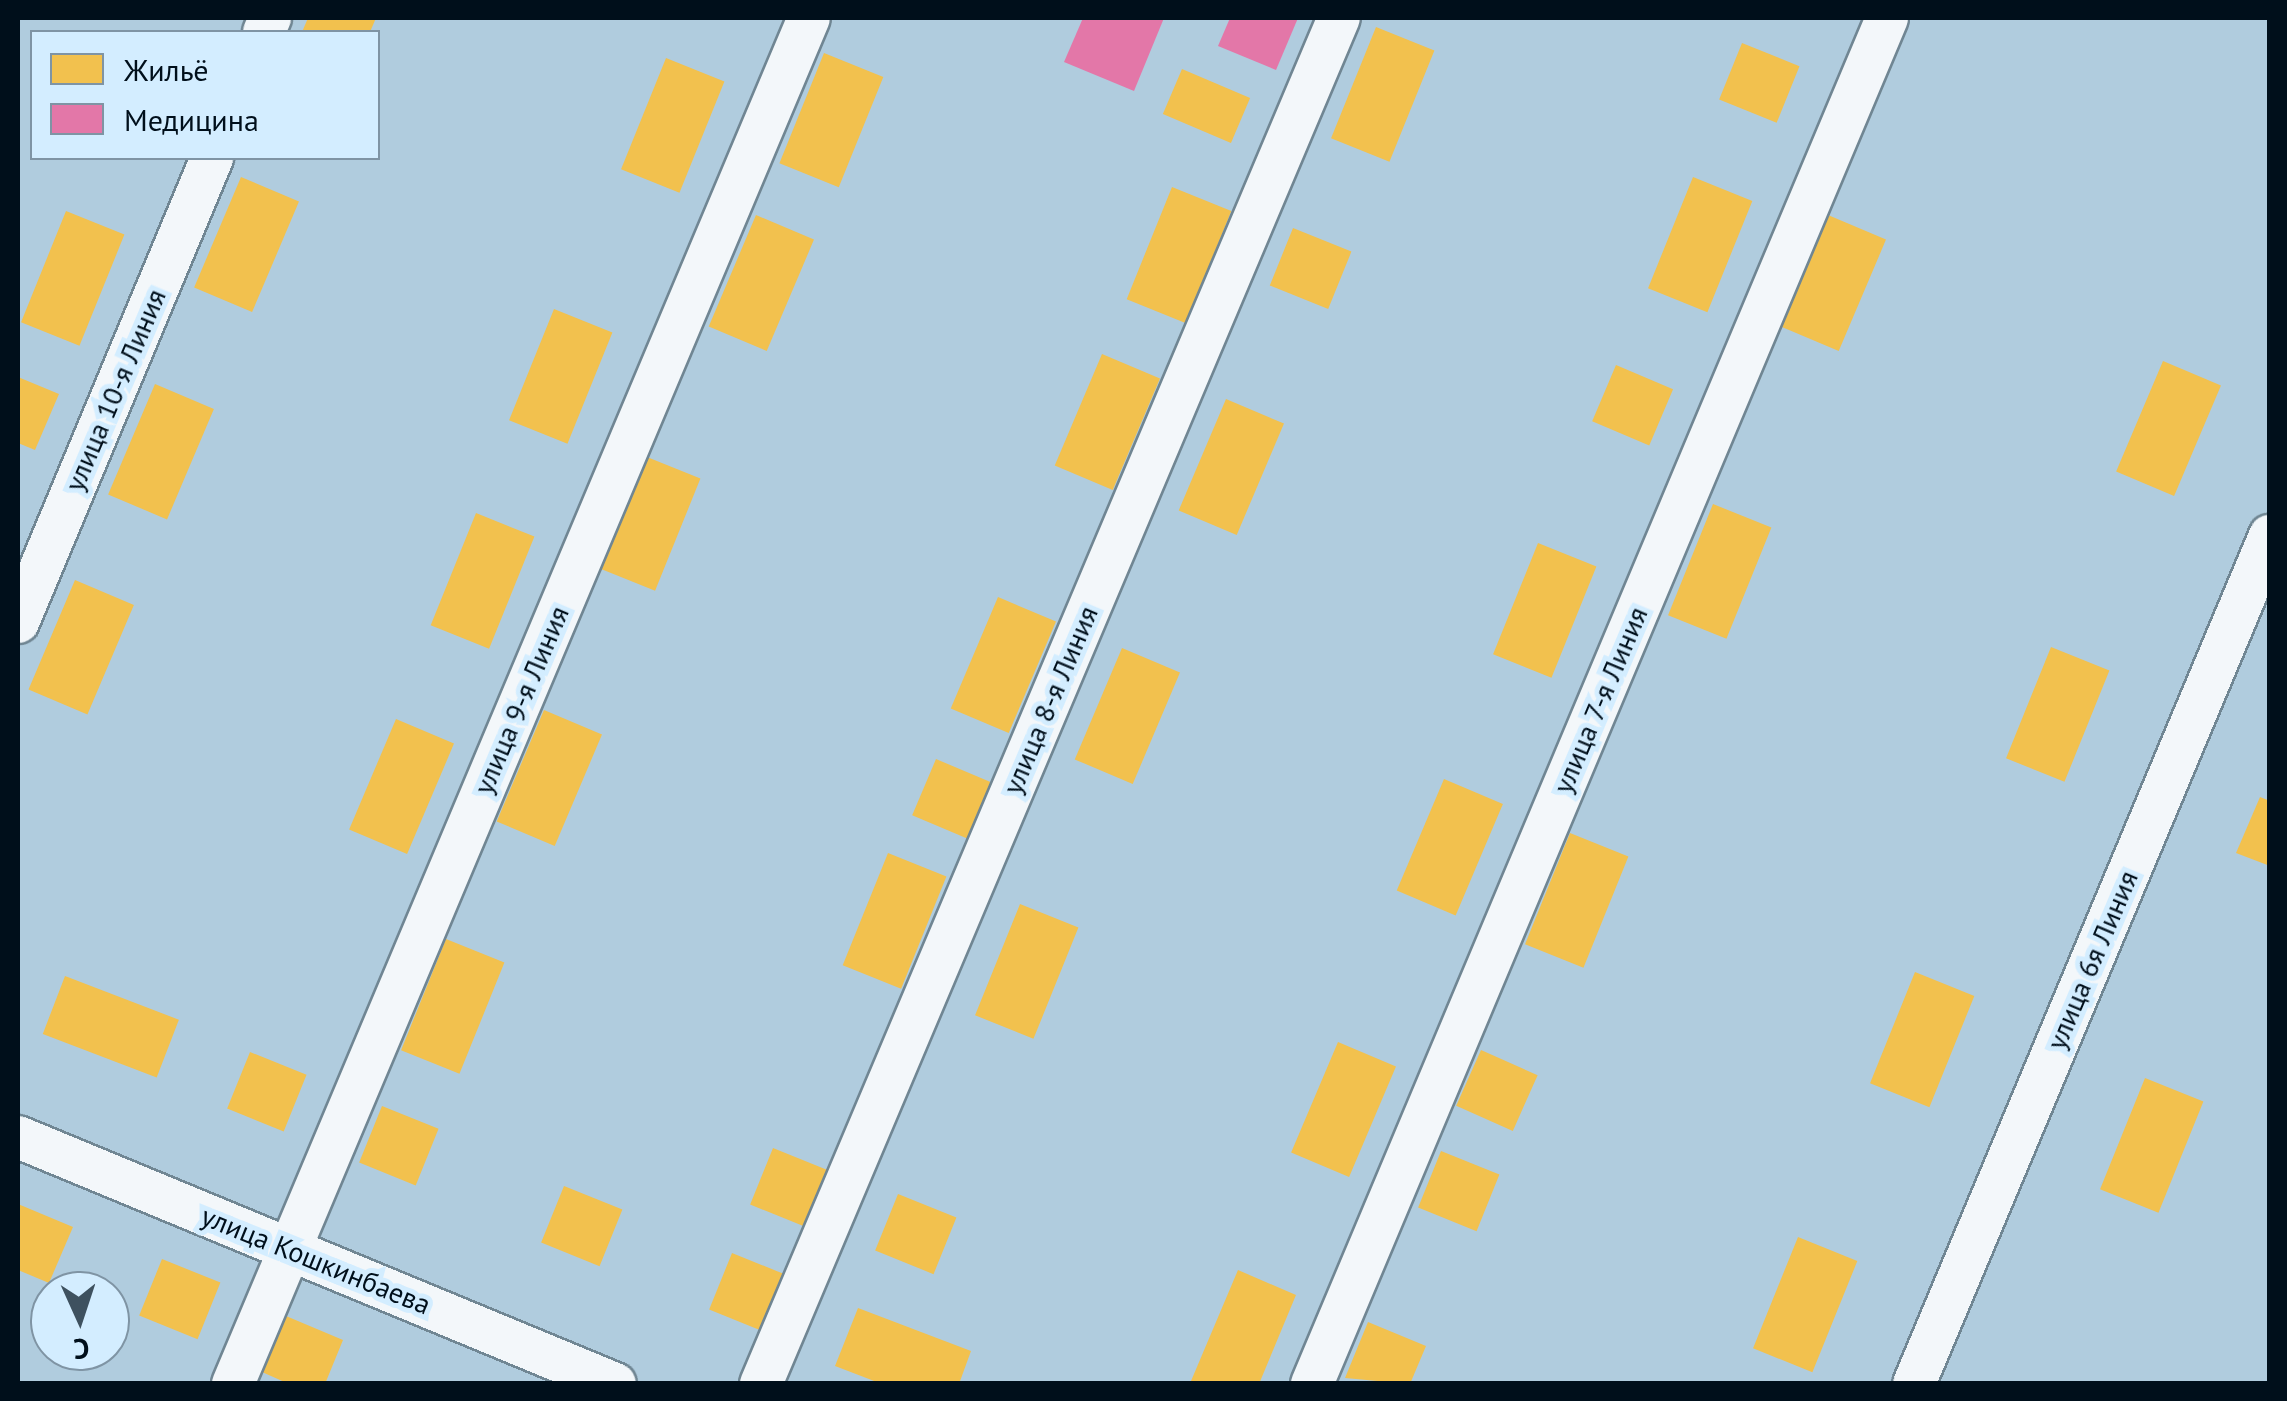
<!DOCTYPE html>
<html>
<head>
<meta charset="utf-8">
<style>
	body { margin:0 }
	#map { position:relative; width:2287px; height:1401px; overflow:hidden; background:#b0ccde; font-family:"PT Sans",sans-serif }
	div>[style] { position:absolute }
	.homes>* { inset:0; background:#f2c14e; transform-origin:0 0 }
	.health>* { inset:0; background:#e377a8 }
	.roads { filter:drop-shadow(2px 0 #708693) drop-shadow(-2px 0 #708693) drop-shadow(0 2px #708693) drop-shadow(0 -2px #708693) }
	.minor>* { height:42px; margin:-21px; padding:0 21px; transform-origin:21px; border-radius:21px; background:#f3f7fa }
	span { translate:-50% -50%; white-space:nowrap; text-align:center; line-height:1.15; -webkit-text-stroke:10px #d3edff; paint-order:stroke }
	.street-label { font-size:28px; color:#000f1b }
	.frame { position:absolute; inset:0; border:20px solid #000f1b; pointer-events:none }
	.legend { position:absolute; left:30px; top:30px; width:350px; height:130px; box-sizing:border-box; background:#d3edff; border:2px solid #7f94a4; margin:0; padding:12px 18px; list-style:none; font-size:30px; color:#000f1b }
	.legend li { display:flex; align-items:center; gap:20px; height:50px }
	.legend b { width:50px; border:2px solid #7f94a4 }
	.north { position:absolute; left:30px; top:1271px; width:100px; height:100px; box-sizing:border-box; background:#d3edff; border:2px solid #7f94a4; border-radius:50%; rotate:177deg; font-size:28px; font-weight:700; line-height:40px; text-align:center; color:#000f1b }
	.north::after { content:''; display:block; margin:auto; width:35px; height:45px; background:#3e515f; clip-path:polygon(50% 0,100% 100%,50% 72%,0 100%) }
</style>
</head>
<body>
<div id="map">
	<div class="homes">
		<i style="clip-path:polygon(308px 18px,376px 18px,370px 32px,302px 32px)"></i>
		<i style="left:1376px;top:27px;width:63px;height:120px;rotate:22deg"></i>
		<i style="left:1742px;top:43px;width:62px;height:61px;rotate:22deg"></i>
		<i style="left:824px;top:53px;width:64px;height:119px;rotate:22deg"></i>
		<i style="left:666px;top:58px;width:63px;height:120px;rotate:22deg"></i>
		<i style="left:1182px;top:69px;width:74px;height:49px;rotate:23deg"></i>
		<i style="left:241px;top:177px;width:63px;height:120px;rotate:23deg"></i>
		<i style="left:1693px;top:177px;width:64px;height:120px;rotate:22deg"></i>
		<i style="left:1172px;top:187px;width:64px;height:121px;rotate:22deg"></i>
		<i style="left:66px;top:211px;width:63px;height:120px;rotate:22deg"></i>
		<i style="left:756px;top:215px;width:63px;height:121px;rotate:23deg"></i>
		<i style="left:1828px;top:215px;width:63px;height:121px;rotate:23deg"></i>
		<i style="left:1293px;top:228px;width:63px;height:62px;rotate:22deg"></i>
		<i style="left:554px;top:309px;width:63px;height:120px;rotate:22deg"></i>
		<i style="left:1102px;top:354px;width:63px;height:121px;rotate:23deg"></i>
		<i style="left:2163px;top:361px;width:63px;height:120px;rotate:23deg"></i>
		<i style="left:1616px;top:365px;width:62px;height:61px;rotate:23deg"></i>
		<i style="clip-path:polygon(18px 377px,59px 394px,35px 450px,18px 443px)"></i>
		<i style="left:155px;top:384px;width:64px;height:120px;rotate:23deg"></i>
		<i style="left:1226px;top:399px;width:63px;height:121px;rotate:23deg"></i>
		<i style="left:642px;top:455px;width:63px;height:121px;rotate:22deg"></i>
		<i style="left:1713px;top:504px;width:63px;height:120px;rotate:22deg"></i>
		<i style="left:476px;top:513px;width:63px;height:121px;rotate:22deg"></i>
		<i style="left:1538px;top:543px;width:63px;height:120px;rotate:22deg"></i>
		<i style="left:75px;top:580px;width:64px;height:119px;rotate:23deg"></i>
		<i style="left:998px;top:597px;width:63px;height:121px;rotate:23deg"></i>
		<i style="left:2051px;top:647px;width:63px;height:120px;rotate:22deg"></i>
		<i style="left:1122px;top:648px;width:63px;height:121px;rotate:23deg"></i>
		<i style="left:544px;top:710px;width:63px;height:121px;rotate:23deg"></i>
		<i style="left:396px;top:719px;width:63px;height:120px;rotate:23deg"></i>
		<i style="left:936px;top:759px;width:63px;height:61px;rotate:23deg"></i>
		<i style="left:1444px;top:779px;width:64px;height:121px;rotate:23deg"></i>
		<i style="clip-path:polygon(2260px 797px,2270px 801px,2270px 866px,2236px 853px)"></i>
		<i style="left:1570px;top:833px;width:63px;height:120px;rotate:22deg"></i>
		<i style="left:888px;top:853px;width:63px;height:121px;rotate:22deg"></i>
		<i style="left:1020px;top:904px;width:63px;height:120px;rotate:22deg"></i>
		<i style="left:446px;top:939px;width:63px;height:120px;rotate:22deg"></i>
		<i style="left:1915px;top:972px;width:64px;height:120px;rotate:22deg"></i>
		<i style="left:65px;top:976px;width:122px;height:62px;rotate:21deg"></i>
		<i style="left:1338px;top:1042px;width:63px;height:120px;rotate:23deg"></i>
		<i style="left:1481px;top:1050px;width:62px;height:61px;rotate:24deg"></i>
		<i style="left:250px;top:1052px;width:61px;height:61px;rotate:22deg"></i>
		<i style="left:2145px;top:1078px;width:63px;height:120px;rotate:22deg"></i>
		<i style="left:382px;top:1106px;width:61px;height:61px;rotate:22deg"></i>
		<i style="left:773px;top:1148px;width:62px;height:61px;rotate:22deg"></i>
		<i style="left:1441px;top:1151px;width:63px;height:61px;rotate:22deg"></i>
		<i style="left:564px;top:1186px;width:63px;height:61px;rotate:22deg"></i>
		<i style="left:898px;top:1194px;width:63px;height:61px;rotate:22deg"></i>
		<i style="clip-path:polygon(18px 1204px,73px 1227px,49px 1283px,18px 1270px)"></i>
		<i style="left:1798px;top:1237px;width:64px;height:120px;rotate:22deg"></i>
		<i style="left:732px;top:1253px;width:63px;height:61px;rotate:22deg"></i>
		<i style="left:162px;top:1259px;width:63px;height:61px;rotate:22deg"></i>
		<i style="clip-path:polygon(1238px 1270px,1296px 1295px,1259px 1384px,1197px 1384px,1191px 1381px)"></i>
		<i style="clip-path:polygon(858px 1308px,971px 1351px,959px 1384px,882px 1384px,835px 1366px)"></i>
		<i style="clip-path:polygon(286px 1316px,343px 1340px,325px 1384px,289px 1384px,262px 1372px)"></i>
		<i style="clip-path:polygon(1368px 1322px,1426px 1346px,1410px 1384px,1345px 1378px)"></i>
	</div>
	<div class="health">
		<i style="clip-path:polygon(1083px 18px,1164px 18px,1134px 91px,1064px 62px)"></i>
		<i style="clip-path:polygon(1230px 18px,1298px 18px,1276px 70px,1218px 46px)"></i>
	</div>
	<div class="roads">
		<div class="minor">
			<i style="left:264px;top:32px;width:15px;rotate:-67deg"></i>
			<i style="left:18px;top:622px;width:503px;rotate:-67.31deg"></i>
			<i style="left:18px;top:1137px;width:646px;rotate:22.48deg"></i>
			<i style="left:233px;top:1384px;width:1482px;rotate:-67.14deg"></i>
			<i style="left:761px;top:1384px;width:1483px;rotate:-67.07deg"></i>
			<i style="left:1312px;top:1384px;width:1482px;rotate:-67.17deg"></i>
			<i style="left:1914px;top:1384px;width:920px;rotate:-67.23deg"></i>
		</div>
	</div>
	<div class="street-label">
		<span style="left:115px;top:390px;rotate:-67deg">улица 10-я Линия</span>
		<span style="left:521px;top:700px;rotate:-67deg">улица 9-я Линия</span>
		<span style="left:1050px;top:700px;rotate:-67deg">улица 8-я Линия</span>
		<span style="left:1600px;top:700px;rotate:-67deg">улица 7-я Линия</span>
		<span style="left:2092px;top:960px;rotate:-67deg">улица 6я Линия</span>
		<span style="left:316px;top:1260px;rotate:22deg">улица Кошкинбаева</span>
	</div>
	<div class="frame"></div>
	<ul class="legend">
	<li><b style="height:28px;background:#f2c14e"></b>Жильё</li>
	<li><b style="height:28px;background:#e377a8"></b>Медицина</li>
	</ul>
	<div class="north">С</div>
</div>
</body>
</html>
